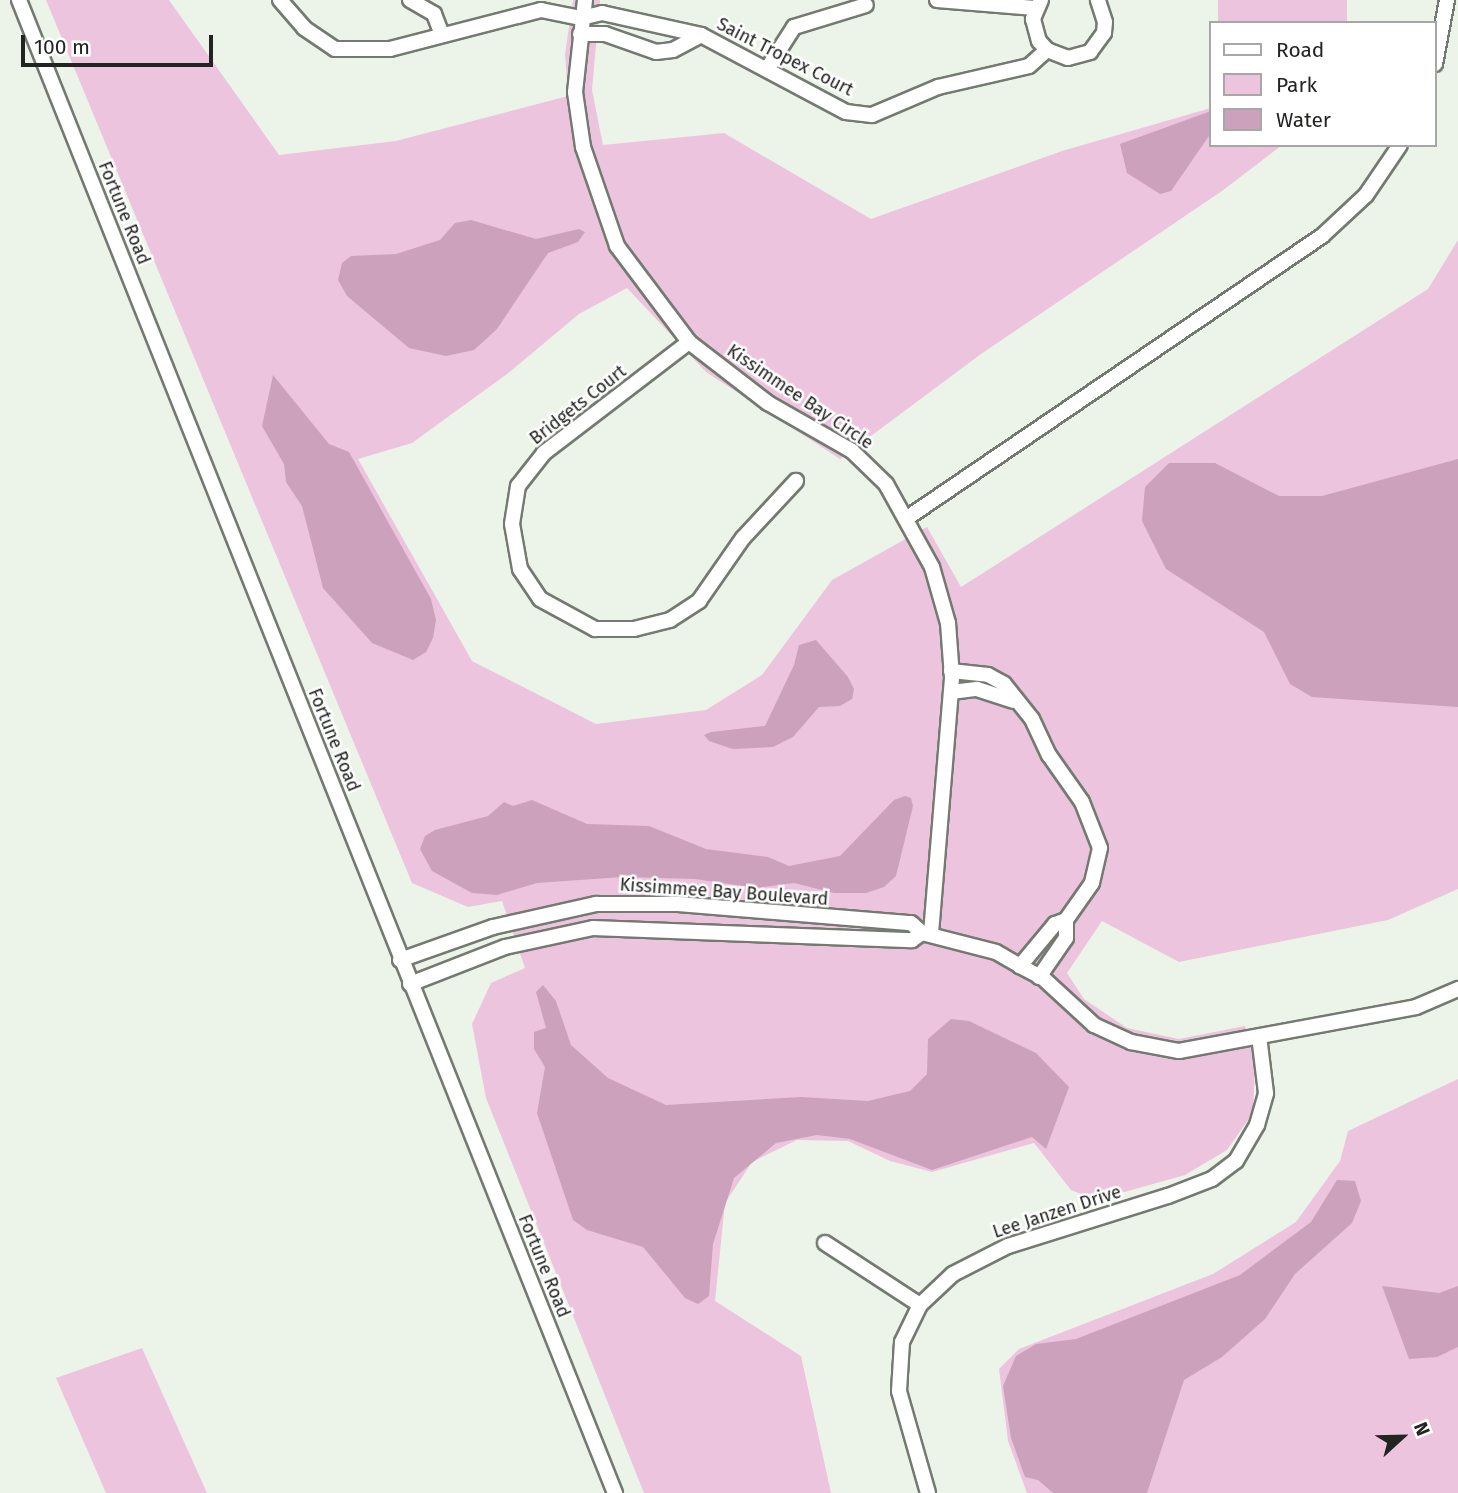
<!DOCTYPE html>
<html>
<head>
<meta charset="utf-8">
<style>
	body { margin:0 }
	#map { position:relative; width:1458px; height:1493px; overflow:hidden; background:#ecf4e9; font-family:"Fira Sans",sans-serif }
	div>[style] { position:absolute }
	.green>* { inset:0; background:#ecc4dd; transform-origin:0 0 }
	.water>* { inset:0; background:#cca1bc }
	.roads { filter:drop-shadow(2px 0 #747a71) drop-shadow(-2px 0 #747a71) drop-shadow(0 2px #747a71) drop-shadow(0 -2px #747a71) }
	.minor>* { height:14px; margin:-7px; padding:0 7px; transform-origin:7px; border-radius:7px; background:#fff }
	span { translate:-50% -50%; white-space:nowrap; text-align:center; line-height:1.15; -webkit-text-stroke:5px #fff; paint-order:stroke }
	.street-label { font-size:18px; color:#212420 }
	.legend { position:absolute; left:1209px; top:21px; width:228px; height:126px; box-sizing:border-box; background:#fff; border:2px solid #a6a7a6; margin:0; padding:9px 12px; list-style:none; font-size:21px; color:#212420 }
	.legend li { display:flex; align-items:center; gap:14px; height:35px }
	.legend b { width:35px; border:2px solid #a6a7a6 }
	.north { position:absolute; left:1367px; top:1402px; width:70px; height:70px; -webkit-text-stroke:5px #fff; paint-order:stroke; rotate:68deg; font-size:19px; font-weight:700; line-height:28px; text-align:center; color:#212420 }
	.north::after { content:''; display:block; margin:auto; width:24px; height:32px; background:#212420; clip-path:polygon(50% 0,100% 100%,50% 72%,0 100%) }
	.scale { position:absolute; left:21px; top:35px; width:192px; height:32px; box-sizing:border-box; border:4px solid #212420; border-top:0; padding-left:9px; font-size:21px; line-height:24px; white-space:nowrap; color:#212420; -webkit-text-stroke:5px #fff; paint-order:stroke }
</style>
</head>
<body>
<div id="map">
	<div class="green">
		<i style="clip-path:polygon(46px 0,169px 0,279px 155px,396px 141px,568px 96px,565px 54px,573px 0,600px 0,592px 90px,603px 145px,724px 133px,871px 219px,1062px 151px,1211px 108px,1211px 145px,1282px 145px,1222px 191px,981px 354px,840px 459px,706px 372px,627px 288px,579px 314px,507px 374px,412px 443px,358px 459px,472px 661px,596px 724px,706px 710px,762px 675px,832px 580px,927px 527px,961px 587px,1428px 289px,1458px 240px,1458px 889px,1388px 920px,1179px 962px,1102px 921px,1067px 973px,1084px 999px,1127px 1028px,1179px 1039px,1245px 1026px,1255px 1066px,1253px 1113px,1227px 1150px,1185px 1175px,1096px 1200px,1071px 1190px,1034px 1143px,932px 1172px,890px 1161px,848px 1141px,797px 1140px,752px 1162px,725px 1203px,715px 1301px,801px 1356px,831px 1493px,644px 1493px,486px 1098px,472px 1024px,491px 983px,525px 968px,502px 901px,468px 907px,412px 883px)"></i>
		<i style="left:1218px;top:0;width:129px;height:27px"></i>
		<i style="clip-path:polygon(1458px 1079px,1458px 1493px,1027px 1493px,1008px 1441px,999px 1369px,1019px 1349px,1213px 1274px,1296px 1222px,1340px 1161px,1348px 1131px)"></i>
		<i style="clip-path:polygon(142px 1348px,207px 1493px,106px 1493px,56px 1378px)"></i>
	</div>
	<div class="water">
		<i style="clip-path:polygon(1211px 111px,1211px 133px,1171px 191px,1160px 194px,1127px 173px,1120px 144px)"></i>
		<i style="clip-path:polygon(471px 220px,536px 239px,579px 229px,585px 232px,578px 242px,548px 253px,497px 329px,474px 350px,446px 356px,409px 348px,347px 296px,338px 280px,342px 263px,351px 256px,396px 254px,440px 240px,455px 223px)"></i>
		<i style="clip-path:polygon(273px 375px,329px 444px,349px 452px,431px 599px,436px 620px,433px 638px,426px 652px,413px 660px,372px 643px,323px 588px,302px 506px,286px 482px,284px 464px,262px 426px)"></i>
		<i style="clip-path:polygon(1458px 459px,1458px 707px,1312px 697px,1290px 684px,1264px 632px,1166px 569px,1142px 521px,1145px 487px,1169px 463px,1215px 463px,1279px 496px,1322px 496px)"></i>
		<i style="clip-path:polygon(816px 640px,848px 677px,854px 689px,852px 699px,840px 706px,819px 707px,793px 737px,773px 747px,733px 749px,709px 741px,704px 735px,711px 732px,765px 726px,794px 665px,799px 645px)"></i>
		<i style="clip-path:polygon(905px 796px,911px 798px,913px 806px,896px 876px,884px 887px,866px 893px,834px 893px,794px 883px,756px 888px,695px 879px,622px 877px,537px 883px,497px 895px,472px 893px,432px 871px,420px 849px,425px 836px,435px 830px,488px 816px,504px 802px,513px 806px,532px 800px,587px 824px,649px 826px,706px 849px,768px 857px,789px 866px,840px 856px,894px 800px)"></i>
		<i style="clip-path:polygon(543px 985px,556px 1001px,571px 1045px,608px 1078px,666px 1105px,801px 1097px,868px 1101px,910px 1091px,927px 1074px,928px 1039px,951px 1019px,969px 1021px,1036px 1053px,1069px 1087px,1046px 1149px,1032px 1137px,932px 1170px,850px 1139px,817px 1135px,776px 1143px,734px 1178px,713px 1244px,709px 1296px,698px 1304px,685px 1298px,643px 1247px,587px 1230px,573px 1220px,537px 1113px,545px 1067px,534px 1049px,534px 1032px,546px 1028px,536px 992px)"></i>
		<i style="clip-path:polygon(1337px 1180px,1355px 1181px,1361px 1201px,1352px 1223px,1295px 1274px,1265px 1319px,1222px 1357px,1184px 1380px,1147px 1493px,1053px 1493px,1038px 1480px,1025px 1477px,1011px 1438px,1003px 1386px,1016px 1356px,1036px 1344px,1076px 1339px,1240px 1275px,1311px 1222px)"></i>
		<i style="clip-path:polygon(1382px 1286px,1439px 1293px,1458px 1286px,1458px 1347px,1437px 1357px,1409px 1359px)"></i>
	</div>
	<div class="roads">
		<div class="minor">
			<i style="left:19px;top:0;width:1608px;rotate:68.24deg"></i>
			<i style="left:280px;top:0;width:37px;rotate:49deg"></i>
			<i style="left:304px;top:28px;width:37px;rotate:34deg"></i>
			<i style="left:335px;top:49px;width:55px"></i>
			<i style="left:390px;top:49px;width:156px;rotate:-14.5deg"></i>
			<i style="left:541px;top:10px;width:41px;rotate:11.3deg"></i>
			<i style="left:581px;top:18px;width:22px;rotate:-13deg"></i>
			<i style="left:602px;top:13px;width:101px;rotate:12.5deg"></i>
			<i style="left:701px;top:35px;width:164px;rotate:28deg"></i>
			<i style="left:846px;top:112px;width:26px;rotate:7deg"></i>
			<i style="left:872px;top:115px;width:72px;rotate:-23deg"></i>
			<i style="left:938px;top:87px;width:93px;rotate:-13deg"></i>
			<i style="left:1029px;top:66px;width:24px;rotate:-42deg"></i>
			<i style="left:410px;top:0;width:28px;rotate:30deg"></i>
			<i style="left:434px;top:14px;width:22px;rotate:69deg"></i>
			<i style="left:585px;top:0;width:93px;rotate:96.2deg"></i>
			<i style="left:575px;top:92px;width:56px;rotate:81.7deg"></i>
			<i style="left:583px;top:147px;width:105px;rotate:71deg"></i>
			<i style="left:617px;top:246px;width:120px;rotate:53.1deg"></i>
			<i style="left:689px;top:342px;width:100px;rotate:37.7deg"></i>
			<i style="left:768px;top:403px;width:97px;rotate:29.7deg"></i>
			<i style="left:852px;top:451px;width:47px;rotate:44.1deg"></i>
			<i style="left:886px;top:484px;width:95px;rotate:61deg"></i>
			<i style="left:932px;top:567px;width:58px;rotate:74.1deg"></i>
			<i style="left:948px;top:623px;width:55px;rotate:85.8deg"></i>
			<i style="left:952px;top:678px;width:257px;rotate:94.7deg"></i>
			<i style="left:937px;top:0;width:98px;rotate:4.7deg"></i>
			<i style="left:1041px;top:0;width:21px;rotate:113deg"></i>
			<i style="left:1033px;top:19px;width:23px;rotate:75deg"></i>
			<i style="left:1039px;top:41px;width:12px;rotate:48deg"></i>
			<i style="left:1047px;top:50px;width:22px;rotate:21deg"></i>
			<i style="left:1068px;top:58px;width:23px;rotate:-15deg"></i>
			<i style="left:1090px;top:52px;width:24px;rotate:-54deg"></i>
			<i style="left:1104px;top:33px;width:11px;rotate:-85deg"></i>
			<i style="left:1105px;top:22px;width:23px;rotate:-108deg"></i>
			<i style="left:580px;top:34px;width:25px"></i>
			<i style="left:605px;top:34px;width:54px;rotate:19.4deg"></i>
			<i style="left:656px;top:52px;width:17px;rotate:-7deg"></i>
			<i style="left:673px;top:50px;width:32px;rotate:-28deg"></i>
			<i style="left:1435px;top:64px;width:65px;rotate:-79.4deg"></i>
			<i style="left:767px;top:69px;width:50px;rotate:-57.3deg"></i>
			<i style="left:794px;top:27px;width:75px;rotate:-17deg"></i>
			<i style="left:689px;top:342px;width:183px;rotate:142.6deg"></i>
			<i style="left:544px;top:453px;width:42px;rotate:128.2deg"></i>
			<i style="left:518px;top:486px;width:38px;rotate:99deg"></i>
			<i style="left:512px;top:524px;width:46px;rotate:79.9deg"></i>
			<i style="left:520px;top:569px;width:36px;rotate:56deg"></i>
			<i style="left:540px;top:599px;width:63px;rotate:28.6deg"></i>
			<i style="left:595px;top:629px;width:39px"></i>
			<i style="left:634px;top:629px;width:37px;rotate:-14deg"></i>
			<i style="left:670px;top:620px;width:35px;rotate:-33deg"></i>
			<i style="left:699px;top:601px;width:77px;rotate:-55.1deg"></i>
			<i style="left:743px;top:538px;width:78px;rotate:-47.1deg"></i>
			<i style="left:907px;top:518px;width:502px;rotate:-34.2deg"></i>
			<i style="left:1322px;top:236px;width:60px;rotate:-43deg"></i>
			<i style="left:1366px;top:195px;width:60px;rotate:-55.8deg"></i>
			<i style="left:951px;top:671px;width:37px;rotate:6deg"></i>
			<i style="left:988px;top:675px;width:18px;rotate:29deg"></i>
			<i style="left:1004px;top:684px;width:45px;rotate:51.3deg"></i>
			<i style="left:1032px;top:719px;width:40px;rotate:65deg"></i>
			<i style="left:1049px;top:755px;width:57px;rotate:54.9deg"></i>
			<i style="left:1082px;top:802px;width:49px;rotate:68.6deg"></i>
			<i style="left:1100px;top:848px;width:36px;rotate:103deg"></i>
			<i style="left:1092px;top:883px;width:45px;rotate:125.1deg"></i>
			<i style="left:1066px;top:920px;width:12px;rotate:160deg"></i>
			<i style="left:1055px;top:924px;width:55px;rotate:129.8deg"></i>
			<i style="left:951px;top:692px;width:26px;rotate:-7deg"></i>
			<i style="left:977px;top:689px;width:38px;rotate:18deg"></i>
			<i style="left:400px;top:960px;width:99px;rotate:-19.5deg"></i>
			<i style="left:493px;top:927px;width:106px;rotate:-12.6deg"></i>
			<i style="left:596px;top:904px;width:82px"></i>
			<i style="left:678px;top:904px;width:234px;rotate:4.7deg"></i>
			<i style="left:911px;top:923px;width:15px;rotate:42deg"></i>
			<i style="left:922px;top:933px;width:76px;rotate:14.4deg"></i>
			<i style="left:996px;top:952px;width:28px;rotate:30deg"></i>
			<i style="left:1020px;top:966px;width:27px;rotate:28deg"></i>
			<i style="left:1044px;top:979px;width:68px;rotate:42.6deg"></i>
			<i style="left:1094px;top:1025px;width:41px;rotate:24.7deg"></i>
			<i style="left:1131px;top:1042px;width:49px;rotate:10.6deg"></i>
			<i style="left:1179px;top:1051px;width:241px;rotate:-10.5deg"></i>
			<i style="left:1416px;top:1007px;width:46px;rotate:-23.2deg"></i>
			<i style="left:1039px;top:977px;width:47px;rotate:-55.3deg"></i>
			<i style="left:1066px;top:938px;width:18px;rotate:-90deg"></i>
			<i style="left:410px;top:984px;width:102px;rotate:-21.3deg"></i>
			<i style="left:505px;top:947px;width:90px;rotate:-12.2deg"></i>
			<i style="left:593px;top:928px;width:319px;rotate:2.2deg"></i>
			<i style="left:912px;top:940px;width:12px;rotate:-35deg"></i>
			<i style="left:825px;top:1243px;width:113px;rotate:33.1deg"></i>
			<i style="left:928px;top:1493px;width:106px;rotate:-105.9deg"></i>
			<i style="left:899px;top:1391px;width:49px;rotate:-86.5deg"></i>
			<i style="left:902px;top:1342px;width:41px;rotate:-64.1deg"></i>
			<i style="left:920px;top:1305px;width:45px;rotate:-43.2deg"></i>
			<i style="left:953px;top:1274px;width:62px;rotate:-27deg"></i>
			<i style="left:1008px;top:1246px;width:168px;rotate:-17.4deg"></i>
			<i style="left:1168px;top:1196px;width:47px;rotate:-21.1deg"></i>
			<i style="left:1212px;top:1179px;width:30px;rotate:-37deg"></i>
			<i style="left:1236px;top:1161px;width:42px;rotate:-59.7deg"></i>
			<i style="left:1257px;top:1125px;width:33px;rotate:-74deg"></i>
			<i style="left:1266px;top:1093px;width:57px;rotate:-97deg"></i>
		</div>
	</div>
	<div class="street-label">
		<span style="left:785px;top:57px;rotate:27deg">Saint Tropex Court</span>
		<span style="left:124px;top:213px;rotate:68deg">Fortune Road</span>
		<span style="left:800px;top:397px;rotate:34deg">Kissimmee Bay Circle</span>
		<span style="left:578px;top:405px;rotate:-38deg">Bridgets Court</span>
		<span style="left:334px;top:740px;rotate:68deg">Fortune Road</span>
		<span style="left:724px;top:892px;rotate:4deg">Kissimmee Bay Boulevard</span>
		<span style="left:1057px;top:1212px;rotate:-18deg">Lee Janzen Drive</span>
		<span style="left:544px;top:1266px;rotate:68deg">Fortune Road</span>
	</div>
	<ul class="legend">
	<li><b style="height:9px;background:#fff"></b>Road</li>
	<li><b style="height:19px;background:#ecc4dd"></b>Park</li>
	<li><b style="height:19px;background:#cca1bc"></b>Water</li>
	</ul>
	<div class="north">N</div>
	<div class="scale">100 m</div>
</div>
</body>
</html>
